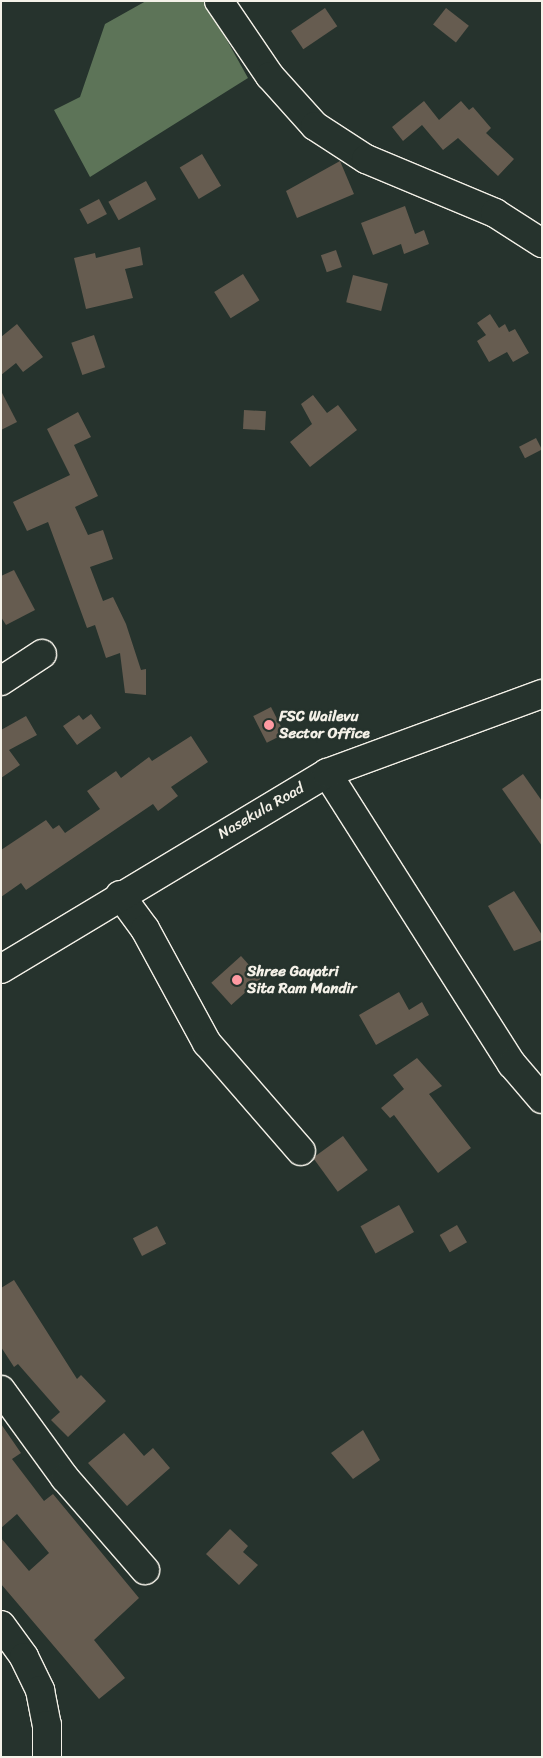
<!DOCTYPE html>
<html>
<head>
<meta charset="utf-8">
<style>
	body { margin:0 }
	#map { position:relative; width:543px; height:1758px; overflow:hidden; background:#26332d; font-family:Sriracha,sans-serif }
	div>[style] { position:absolute }
	.green>* { inset:0; background:#5d7458 }
	.building>* { inset:0; background:#665c50; transform-origin:0 0 }
	.roads { filter:drop-shadow(1px 0 #f4f1e8) drop-shadow(-1px 0 #f4f1e8) drop-shadow(0 1px #f4f1e8) drop-shadow(0 -1px #f4f1e8) }
	.minor>* { height:28px; margin:-14px; padding:0 14px; transform-origin:14px; border-radius:14px; background:#26332d }
	.major>* { height:28px; margin:-14px; padding:0 14px; transform-origin:14px; border-radius:14px; background:#26332d }
	.dots>* { width:14px; height:14px; translate:-50% -50%; box-sizing:border-box; border:2px solid #26332d; border-radius:50% }
	span { translate:-50% -50%; white-space:nowrap; text-align:center; line-height:1.15; -webkit-text-stroke:5px #26332d; paint-order:stroke }
	.poi-label { font-size:15px; color:#f4f1e8; font-weight:700 }
	.left { translate:0 -50%; text-align:left }
	.street-label { font-size:15px; color:#f4f1e8 }
	.frame { position:absolute; inset:0; border:2px solid #f4f1e8; pointer-events:none }
</style>
</head>
<body>
<div id="map">
	<div class="green">
		<i style="clip-path:polygon(146px 1px,205px 1px,248px 78px,90px 177px,54px 110px,80px 97px,105px 24px)"></i>
	</div>
	<div class="building">
		<i style="left:325px;top:8px;width:22px;height:41px;rotate:56deg"></i>
		<i style="left:446px;top:8px;width:29px;height:21px;rotate:38deg"></i>
		<i style="clip-path:polygon(424px 101px,439px 120px,461px 101px,469px 110px,473px 107px,491px 128px,486px 133px,514px 159px,498px 176px,458px 138px,443px 150px,422px 125px,403px 141px,392px 127px)"></i>
		<i style="left:202px;top:154px;width:37px;height:26px;rotate:59deg"></i>
		<i style="clip-path:polygon(340px 161px,354px 194px,297px 218px,286px 191px)"></i>
		<i style="left:146px;top:181px;width:21px;height:43px;rotate:61deg"></i>
		<i style="left:99px;top:199px;width:17px;height:22px;rotate:62deg"></i>
		<i style="clip-path:polygon(405px 206px,415px 234px,424px 230px,429px 244px,404px 254px,401px 244px,373px 255px,361px 223px)"></i>
		<i style="clip-path:polygon(140px 247px,143px 265px,125px 269px,133px 298px,86px 309px,74px 258px,95px 253px,96px 258px)"></i>
		<i style="left:336px;top:250px;width:18px;height:16px;rotate:71deg"></i>
		<i style="left:243px;top:274px;width:31px;height:34px;rotate:58deg"></i>
		<i style="left:353px;top:275px;width:36px;height:28px;rotate:14deg"></i>
		<i style="clip-path:polygon(490px 314px,499px 328px,505px 324px,509px 332px,515px 329px,529px 353px,513px 362px,507px 352px,489px 362px,477px 341px,486px 335px,477px 323px)"></i>
		<i style="clip-path:polygon(17px 324px,43px 357px,23px 372px,16px 363px,1px 375px,1px 337px)"></i>
		<i style="left:94px;top:335px;width:34px;height:24px;rotate:71deg"></i>
		<i style="clip-path:polygon(1px 391px,17px 422px,1px 430px)"></i>
		<i style="clip-path:polygon(313px 395px,327px 413px,338px 405px,357px 430px,310px 467px,290px 442px,312px 424px,301px 404px)"></i>
		<i style="left:244px;top:410px;width:22px;height:19px;rotate:3deg"></i>
		<i style="clip-path:polygon(78px 412px,91px 437px,74px 445px,98px 496px,75px 507px,88px 535px,103px 530px,113px 559px,90px 567px,103px 601px,113px 597px,126px 624px,141px 670px,146px 669px,146px 695px,125px 693px,120px 653px,106px 658px,95px 625px,87px 628px,48px 522px,27px 531px,13px 502px,70px 475px,47px 429px)"></i>
		<i style="left:536px;top:438px;width:13px;height:19px;rotate:63deg"></i>
		<i style="clip-path:polygon(14px 570px,35px 610px,6px 625px,1px 617px,1px 576px)"></i>
		<i style="left:271px;top:707px;width:30px;height:20px;rotate:63deg"></i>
		<i style="clip-path:polygon(91px 714px,101px 728px,77px 745px,63px 726px,79px 715px,83px 720px)"></i>
		<i style="clip-path:polygon(26px 716px,37px 735px,9px 750px,20px 765px,1px 778px,1px 730px)"></i>
		<i style="clip-path:polygon(191px 736px,208px 762px,171px 787px,178px 796px,158px 811px,153px 804px,26px 890px,21px 883px,1px 897px,1px 850px,46px 820px,53px 829px,59px 825px,65px 833px,100px 809px,87px 791px,116px 771px,121px 778px,149px 757px,152px 761px)"></i>
		<i style="clip-path:polygon(523px 774px,542px 801px,542px 846px,502px 789px)"></i>
		<i style="clip-path:polygon(514px 891px,542px 935px,542px 940px,514px 951px,488px 906px)"></i>
		<i style="left:241px;top:956px;width:30px;height:40px;rotate:48deg"></i>
		<i style="clip-path:polygon(399px 992px,409px 1010px,422px 1002px,429px 1015px,376px 1045px,359px 1015px)"></i>
		<i style="clip-path:polygon(417px 1058px,442px 1086px,429px 1094px,471px 1148px,438px 1173px,394px 1115px,390px 1118px,381px 1108px,404px 1089px,393px 1075px)"></i>
		<i style="left:343px;top:1136px;width:42px;height:37px;rotate:54deg"></i>
		<i style="left:399px;top:1205px;width:31px;height:44px;rotate:61deg"></i>
		<i style="left:457px;top:1225px;width:20px;height:20px;rotate:60deg"></i>
		<i style="left:157px;top:1226px;width:20px;height:27px;rotate:63deg"></i>
		<i style="clip-path:polygon(14px 1280px,77px 1379px,81px 1375px,106px 1401px,68px 1437px,51px 1420px,60px 1412px,18px 1364px,14px 1367px,1px 1347px,1px 1288px)"></i>
		<i style="clip-path:polygon(1px 1424px,21px 1453px,12px 1459px,44px 1501px,53px 1494px,139px 1598px,94px 1640px,125px 1678px,99px 1699px,1px 1584px,1px 1538px,29px 1571px,49px 1553px,17px 1514px,1px 1528px)"></i>
		<i style="clip-path:polygon(363px 1430px,380px 1460px,353px 1479px,331px 1453px)"></i>
		<i style="clip-path:polygon(124px 1433px,144px 1456px,153px 1448px,170px 1468px,127px 1506px,88px 1463px)"></i>
		<i style="clip-path:polygon(230px 1529px,248px 1546px,243px 1552px,258px 1565px,239px 1585px,206px 1554px)"></i>
	</div>
	<div class="roads">
		<div class="minor">
			<i style="left:219px;top:1px;width:91px;rotate:55.8deg"></i>
			<i style="left:270px;top:76px;width:67px;rotate:48deg"></i>
			<i style="left:315px;top:126px;width:61px;rotate:32.9deg"></i>
			<i style="left:366px;top:159px;width:140px;rotate:22.7deg"></i>
			<i style="left:495px;top:213px;width:56px;rotate:32.6deg"></i>
			<i style="left:1px;top:681px;width:49px;rotate:-33.4deg"></i>
			<i style="left:327px;top:773px;width:345px;rotate:57.6deg"></i>
			<i style="left:512px;top:1064px;width:46px;rotate:49.4deg"></i>
			<i style="left:120px;top:895px;width:42px;rotate:53.7deg"></i>
			<i style="left:145px;top:929px;width:130px;rotate:61.5deg"></i>
			<i style="left:207px;top:1043px;width:143px;rotate:49deg"></i>
			<i style="left:1px;top:1390px;width:109px;rotate:54deg"></i>
			<i style="left:65px;top:1478px;width:122px;rotate:49deg"></i>
			<i style="left:1px;top:1625px;width:39px;rotate:54deg"></i>
			<i style="left:24px;top:1657px;width:37px;rotate:64deg"></i>
			<i style="left:40px;top:1690px;width:36px;rotate:79deg"></i>
			<i style="left:47px;top:1725px;width:32px;rotate:90deg"></i>
		</div>
		<div class="major">
			<i style="left:1px;top:969px;width:380px;rotate:-31deg"></i>
			<i style="left:327px;top:773px;width:229px;rotate:-20.2deg"></i>
		</div>
	</div>
	<div class="dots">
		<i style="left:269px;top:725px;background:#ff9aa2"></i>
		<i style="left:237px;top:980px;background:#ff9aa2"></i>
	</div>
	<div class="poi-label">
		<span class="left" style="left:279px;top:725px">FSC Wailevu<br>Sector Office</span>
		<span class="left" style="left:247px;top:980px">Shree Gayatri<br>Sita Ram Mandir</span>
	</div>
	<div class="street-label">
		<span style="left:261px;top:811px;rotate:-30deg">Nasekula Road</span>
	</div>
	<div class="frame"></div>
</div>
</body>
</html>
